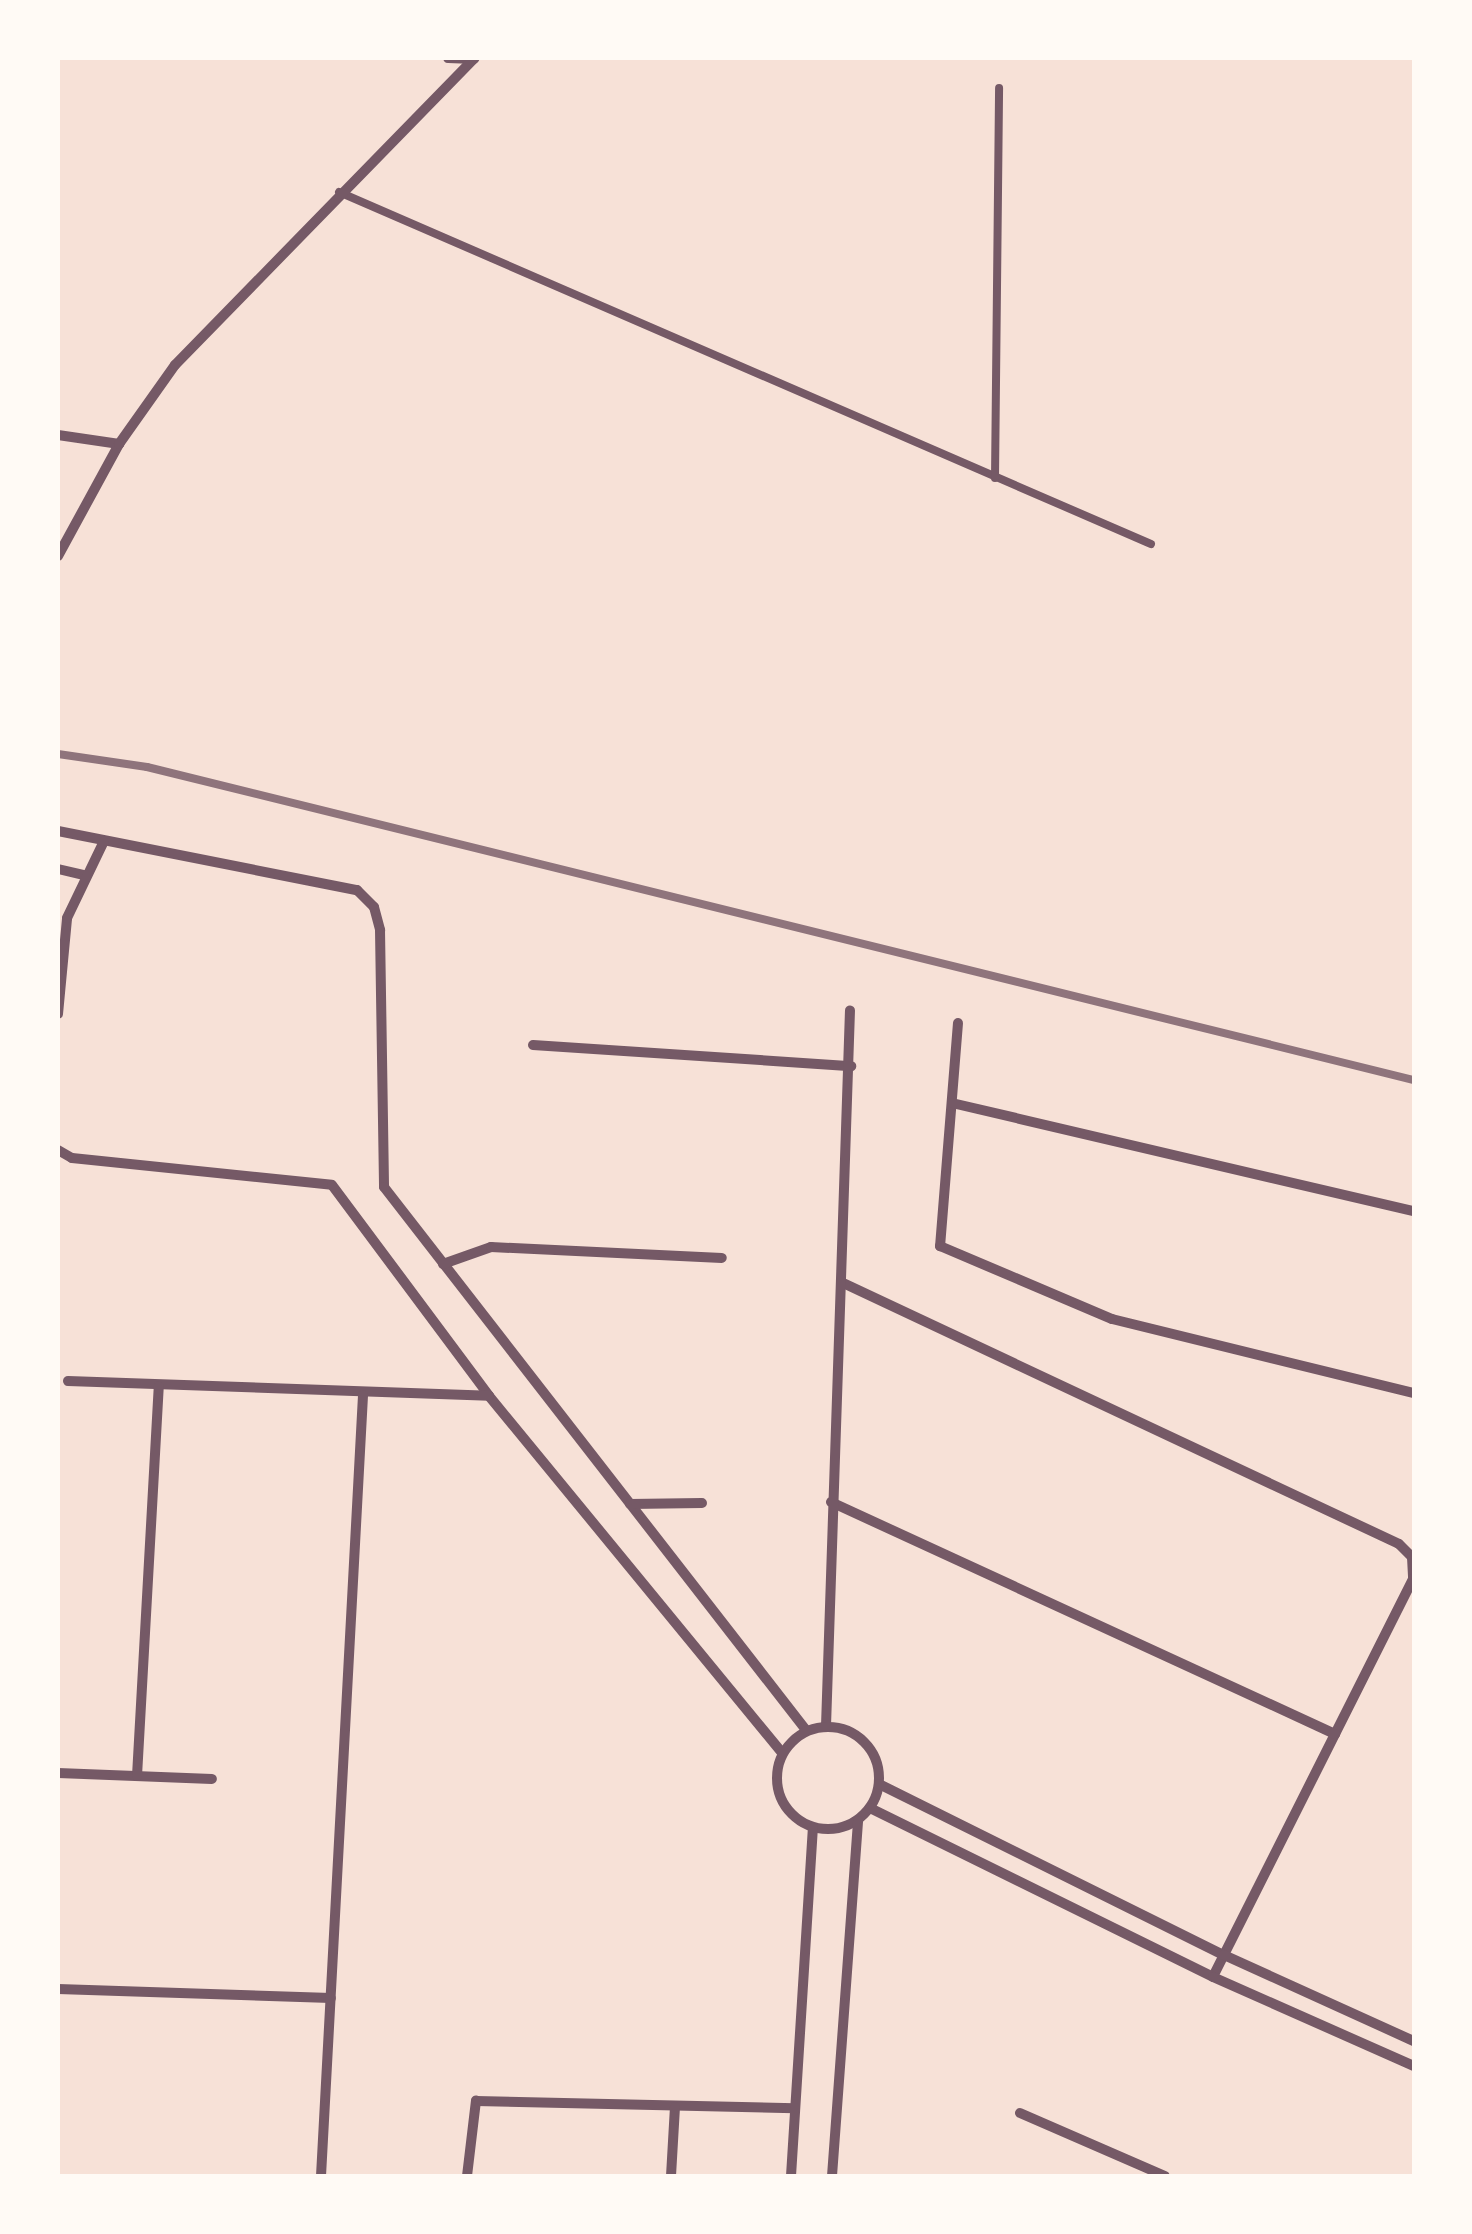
<!DOCTYPE html>
<html>
<head>
<meta charset="utf-8">
<style>
	body { margin:0 }
	#map { position:relative; width:1472px; height:2234px; overflow:hidden; background:#f7e1d7; font-family:"DejaVu Sans",sans-serif }
	div>[style] { position:absolute }
	.service>* { height:8px; margin:-4px; padding:0 4px; transform-origin:4px; border-radius:4px; background:#755966 }
	.minor>* { height:10px; margin:-5px; padding:0 5px; transform-origin:5px; border-radius:5px; background:#755966 }
	.minor>.ring { margin:-5px; padding:0; box-sizing:content-box; background:none; border:10px solid #755966; border-radius:50% }
	.rail>* { height:8px; margin:-4px; padding:0 4px; transform-origin:4px; border-radius:4px; background:#8f747c }
	span { translate:-50% -50%; white-space:nowrap; text-align:center; line-height:1.15; -webkit-text-stroke:9px #fffaf5; paint-order:stroke }
	.frame { position:absolute; inset:0; border:60px solid #fffaf5; pointer-events:none }
</style>
</head>
<body>
<div id="map">
	<div class="service">
		<i style="left:339px;top:192px;width:885px;rotate:23.44deg"></i>
		<i style="left:995px;top:478px;width:390px;rotate:-89.4deg"></i>
	</div>
	<div class="minor">
		<i style="left:448px;top:58px;width:26px;rotate:2deg"></i>
		<i style="left:58px;top:435px;width:62px;rotate:8.4deg"></i>
		<i style="left:58px;top:556px;width:128px;rotate:-61.4deg"></i>
		<i style="left:119px;top:444px;width:97px;rotate:-54.7deg"></i>
		<i style="left:175px;top:365px;width:429px;rotate:-45.7deg"></i>
		<i style="left:58px;top:831px;width:305px;rotate:11.2deg"></i>
		<i style="left:357px;top:890px;width:24px;rotate:45deg"></i>
		<i style="left:374px;top:907px;width:24px;rotate:75deg"></i>
		<i style="left:380px;top:930px;width:257px;rotate:89.1deg"></i>
		<i style="left:384px;top:1187px;width:688px;rotate:52.15deg"></i>
		<i style="left:58px;top:869px;width:28px;rotate:13deg"></i>
		<i style="left:58px;top:1014px;width:96px;rotate:-84.6deg"></i>
		<i style="left:67px;top:918px;width:85px;rotate:-64.3deg"></i>
		<i style="left:958px;top:1023px;width:224px;rotate:94.6deg"></i>
		<i style="left:940px;top:1246px;width:187px;rotate:23deg"></i>
		<i style="left:1112px;top:1319px;width:311px;rotate:13.8deg"></i>
		<i style="left:533px;top:1045px;width:319px;rotate:3.8deg"></i>
		<i style="left:952px;top:1103px;width:474px;rotate:13.2deg"></i>
		<i style="left:58px;top:1150px;width:16px;rotate:30deg"></i>
		<i style="left:72px;top:1158px;width:261px;rotate:5.9deg"></i>
		<i style="left:332px;top:1185px;width:263px;rotate:53.3deg"></i>
		<i style="left:489px;top:1396px;width:462px;rotate:50.6deg"></i>
		<i style="left:443px;top:1264px;width:51px;rotate:-19.5deg"></i>
		<i style="left:491px;top:1247px;width:231px;rotate:2.7deg"></i>
		<i style="left:841px;top:1282px;width:616px;rotate:25.15deg"></i>
		<i style="left:1399px;top:1544px;width:18px;rotate:45deg"></i>
		<i style="left:1412px;top:1557px;width:22px;rotate:87deg"></i>
		<i style="left:1413px;top:1579px;width:445px;rotate:116.7deg"></i>
		<i style="left:68px;top:1381px;width:421px;rotate:2deg"></i>
		<i style="left:831px;top:1502px;width:555px;rotate:24.72deg"></i>
		<i style="left:630px;top:1504px;width:72px;rotate:-0.8deg"></i>
		<i style="left:826px;top:1726px;width:716px;rotate:-88.08deg"></i>
		<i class="ring" style="left:777px;top:1727px;width:92px;height:92px"></i>
		<i style="left:58px;top:1773px;width:154px;rotate:2.2deg"></i>
		<i style="left:137px;top:1776px;width:390px;rotate:-86.8deg"></i>
		<i style="left:879px;top:1784px;width:385px;rotate:26.4deg"></i>
		<i style="left:1224px;top:1955px;width:209px;rotate:24.4deg"></i>
		<i style="left:870px;top:1808px;width:382px;rotate:26.2deg"></i>
		<i style="left:1213px;top:1977px;width:220px;rotate:23.9deg"></i>
		<i style="left:58px;top:1989px;width:273px;rotate:1.9deg"></i>
		<i style="left:1020px;top:2113px;width:158px;rotate:23.5deg"></i>
		<i style="left:321px;top:2176px;width:782px;rotate:-86.92deg"></i>
		<i style="left:467px;top:2176px;width:76px;rotate:-83.2deg"></i>
		<i style="left:476px;top:2101px;width:319px;rotate:1.3deg"></i>
		<i style="left:671px;top:2176px;width:69px;rotate:-86.7deg"></i>
		<i style="left:791px;top:2176px;width:349px;rotate:-86.4deg"></i>
		<i style="left:832px;top:2176px;width:356px;rotate:-85.8deg"></i>
	</div>
	<div class="rail">
		<i style="left:58px;top:754px;width:90px;rotate:8.3deg"></i>
		<i style="left:147px;top:767px;width:1305px;rotate:13.88deg"></i>
	</div>
	<div class="frame"></div>
</div>
</body>
</html>
